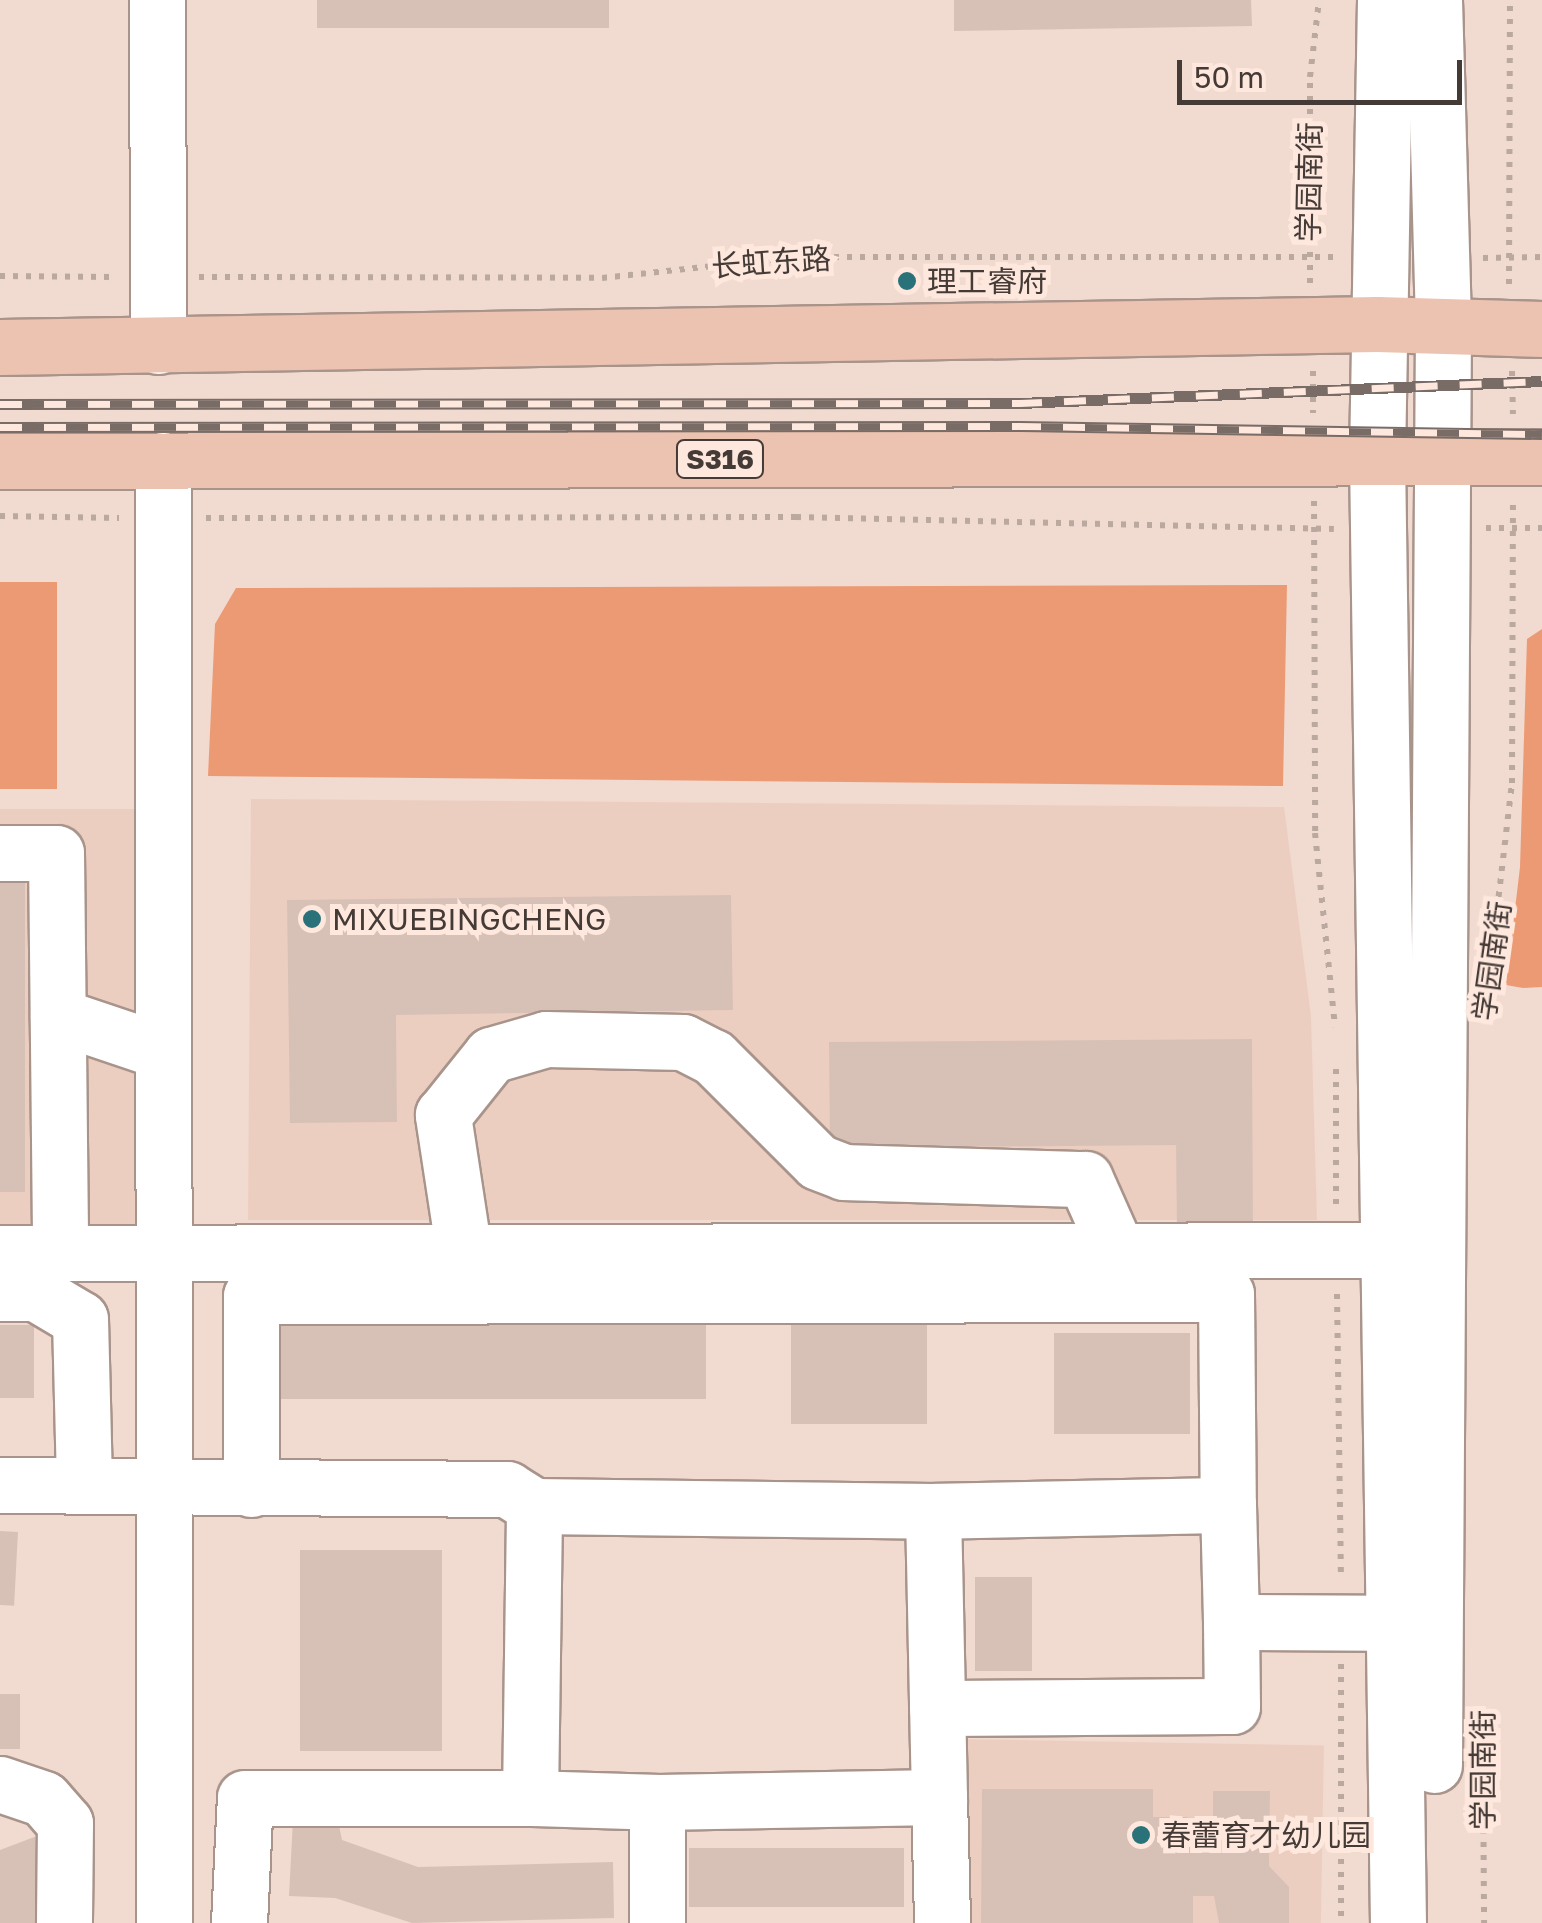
<!DOCTYPE html>
<html>
<head>
<meta charset="utf-8">
<style>
	body { margin:0 }
	#map { position:relative; width:1542px; height:1923px; overflow:hidden; background:#f1dad0; font-family:"Golos Text","Noto Sans SC",sans-serif }
	div>[style] { position:absolute }
	.built>* { inset:0; background:#eccec0; transform-origin:0 0 }
	.green>* { inset:0; background:#ec9a73; transform-origin:0 0 }
	.building>* { inset:0; background:#d7c1b7; transform-origin:0 0 }
	.path>* { height:6px; margin-top:-3px; transform-origin:0; background:repeating-linear-gradient(90deg,#bba9a0 0 5px,transparent 0 13px) }
	.roads { filter:drop-shadow(2px 0 #a9948b) drop-shadow(-2px 0 #a9948b) drop-shadow(0 2px #a9948b) drop-shadow(0 -2px #a9948b) }
	.minor>* { height:55px; margin:-27.5px; padding:0 27.5px; transform-origin:27.5px; border-radius:27.5px; background:#fff }
	.major>* { height:55px; margin:-27.5px; padding:0 27.5px; transform-origin:27.5px; border-radius:27.5px; background:#ecc3b0 }
	.rail>* { height:11px; margin-top:-5.5px; transform-origin:0; background:repeating-linear-gradient(90deg,#fee7dd 0 22px,#796c66 0 44px); box-sizing:border-box; border-block:2px solid #796c66 }
	.dots>* { width:28px; height:28px; translate:-50% -50%; box-sizing:border-box; border:5px solid #fee7dd; border-radius:50% }
	span { translate:-50% -50%; white-space:nowrap; text-align:center; line-height:1.15; -webkit-text-stroke:10px #fee7dd; paint-order:stroke }
	.shield-label span { padding:2px 8px; background:#fee7dd; border:2px solid; border-radius:8px; -webkit-text-stroke-width:0 }
	.shield-label { font-size:28px; color:#443b37; font-weight:700 }
	.street-label { font-size:30px; color:#443b37 }
	.poi-label { font-size:30px; color:#443b37 }
	.left { translate:0 -50%; text-align:left }
	.scale { position:absolute; left:1177px; top:60px; width:285px; height:45px; box-sizing:border-box; border:5px solid #443b37; border-top:0; padding-left:12px; font-size:30px; line-height:35px; white-space:nowrap; color:#443b37; -webkit-text-stroke:8px #fee7dd; paint-order:stroke }
</style>
</head>
<body>
<div id="map">
	<div class="built">
		<i style="clip-path:polygon(251px 799px,1284px 807px,1311px 1016px,1317px 1220px,248px 1220px)"></i>
		<i style="left:140px;top:809px;width:454px;height:140px;rotate:90deg"></i>
		<i style="left:958px;top:1739px;width:366px;height:184px;rotate:1deg"></i>
	</div>
	<div class="green">
		<i style="left:57px;top:582px;width:207px;height:57px;rotate:90deg"></i>
		<i style="clip-path:polygon(1287px 585px,1283px 786px,208px 776px,215px 624px,236px 588px)"></i>
		<i style="clip-path:polygon(1542px 629px,1542px 987px,1523px 988px,1506px 985px,1520px 867px,1527px 639px)"></i>
	</div>
	<div class="building">
		<i style="left:317px;top:0;width:292px;height:28px"></i>
		<i style="clip-path:polygon(954px 0,1251px 0,1252px 26px,954px 31px)"></i>
		<i style="left:0;top:877px;width:25px;height:315px"></i>
		<i style="clip-path:polygon(731px 895px,733px 1010px,396px 1015px,397px 1122px,290px 1123px,287px 900px)"></i>
		<i style="clip-path:polygon(1252px 1039px,1253px 1234px,1177px 1235px,1176px 1145px,830px 1148px,829px 1042px)"></i>
		<i style="left:791px;top:1323px;width:136px;height:101px"></i>
		<i style="left:0;top:1325px;width:34px;height:73px"></i>
		<i style="left:272px;top:1325px;width:434px;height:74px"></i>
		<i style="left:1054px;top:1333px;width:136px;height:101px"></i>
		<i style="left:0;top:1531px;width:18px;height:74px;rotate:3deg"></i>
		<i style="left:300px;top:1550px;width:142px;height:201px"></i>
		<i style="left:975px;top:1577px;width:57px;height:94px"></i>
		<i style="left:0;top:1694px;width:20px;height:55px"></i>
		<i style="clip-path:polygon(982px 1789px,1153px 1789px,1153px 1817px,1213px 1817px,1213px 1791px,1270px 1791px,1269px 1866px,1289px 1887px,1289px 1923px,1219px 1923px,1214px 1896px,1193px 1896px,1193px 1923px,981px 1923px)"></i>
		<i style="clip-path:polygon(293px 1819px,338px 1821px,342px 1840px,418px 1867px,613px 1862px,614px 1918px,412px 1923px,335px 1898px,289px 1896px)"></i>
		<i style="clip-path:polygon(37px 1836px,39px 1923px,0 1923px,0 1850px)"></i>
		<i style="left:689px;top:1848px;width:215px;height:59px"></i>
	</div>
	<div class="path">
		<i style="left:1483px;top:258px;width:59px;rotate:-1deg"></i>
		<i style="left:0;top:276px;width:112px;rotate:0.5deg"></i>
		<i style="left:199px;top:277px;width:403px;rotate:0.1deg"></i>
		<i style="left:602px;top:278px;width:194px;rotate:-6.2deg"></i>
		<i style="left:795px;top:257px;width:541px"></i>
		<i style="left:1310px;top:283px;width:206px;rotate:-90deg"></i>
		<i style="left:1310px;top:77px;width:78px;rotate:-83.3deg"></i>
		<i style="left:1509px;top:284px;width:284px;rotate:-89.8deg"></i>
		<i style="left:1313px;top:371px;width:42px;rotate:90deg"></i>
		<i style="left:1512px;top:371px;width:43px;rotate:88.7deg"></i>
		<i style="left:1314px;top:501px;width:332px;rotate:89.8deg"></i>
		<i style="left:1315px;top:833px;width:195px;rotate:84.1deg"></i>
		<i style="left:0;top:516px;width:119px;rotate:1deg"></i>
		<i style="left:206px;top:518px;width:590px;rotate:-0.1deg"></i>
		<i style="left:796px;top:517px;width:538px;rotate:1.28deg"></i>
		<i style="left:1486px;top:528px;width:56px"></i>
		<i style="left:1488px;top:987px;width:205px;rotate:-83.3deg"></i>
		<i style="left:1512px;top:783px;width:282px;rotate:-89.8deg"></i>
		<i style="left:1336px;top:1069px;width:138px;rotate:90deg"></i>
		<i style="left:1337px;top:1294px;width:283px;rotate:89.2deg"></i>
		<i style="left:1341px;top:1664px;width:259px;rotate:90deg"></i>
		<i style="left:1483px;top:1764px;width:159px;rotate:89.6deg"></i>
	</div>
	<div class="roads">
		<div class="minor">
			<i style="left:157px;top:0;width:346px;rotate:89.8deg"></i>
			<i style="left:1385px;top:0;width:457px;rotate:91deg"></i>
			<i style="left:1377px;top:457px;width:1466px;rotate:89.18deg"></i>
			<i style="left:1434px;top:0;width:326px;rotate:88.4deg"></i>
			<i style="left:1443px;top:326px;width:1439px;rotate:90.36deg"></i>
			<i style="left:163px;top:460px;width:1463px;rotate:89.96deg"></i>
			<i style="left:0;top:853px;width:56px"></i>
			<i style="left:56px;top:853px;width:400px;rotate:89.4deg"></i>
			<i style="left:58px;top:1016px;width:110px;rotate:18.6deg"></i>
			<i style="left:0;top:1253px;width:1392px;rotate:-0.12deg"></i>
			<i style="left:464px;top:1253px;width:140px;rotate:-98.7deg"></i>
			<i style="left:443px;top:1115px;width:77px;rotate:-51.3deg"></i>
			<i style="left:491px;top:1055px;width:57px;rotate:-16.2deg"></i>
			<i style="left:546px;top:1039px;width:137px;rotate:1.3deg"></i>
			<i style="left:683px;top:1042px;width:34px;rotate:27deg"></i>
			<i style="left:713px;top:1057px;width:148px;rotate:45deg"></i>
			<i style="left:818px;top:1162px;width:28px;rotate:21deg"></i>
			<i style="left:844px;top:1172px;width:241px;rotate:1.7deg"></i>
			<i style="left:1085px;top:1179px;width:81px;rotate:66deg"></i>
			<i style="left:0;top:1293px;width:36px"></i>
			<i style="left:36px;top:1293px;width:51px;rotate:30.6deg"></i>
			<i style="left:80px;top:1319px;width:167px;rotate:88.6deg"></i>
			<i style="left:0;top:1485px;width:507px;rotate:0.45deg"></i>
			<i style="left:507px;top:1489px;width:32px;rotate:32deg"></i>
			<i style="left:534px;top:1506px;width:399px;rotate:0.7deg"></i>
			<i style="left:933px;top:1511px;width:286px;rotate:88.8deg"></i>
			<i style="left:939px;top:1797px;width:282px;rotate:179deg"></i>
			<i style="left:657px;top:1802px;width:121px;rotate:90deg"></i>
			<i style="left:251px;top:1489px;width:193px;rotate:-90deg"></i>
			<i style="left:251px;top:1296px;width:975px;rotate:-0.12deg"></i>
			<i style="left:1226px;top:1294px;width:211px;rotate:89.5deg"></i>
			<i style="left:933px;top:1511px;width:295px;rotate:-1.2deg"></i>
			<i style="left:1228px;top:1505px;width:117px;rotate:88.5deg"></i>
			<i style="left:937px;top:1708px;width:295px;rotate:-0.4deg"></i>
			<i style="left:1232px;top:1706px;width:84px;rotate:-90.7deg"></i>
			<i style="left:1231px;top:1622px;width:164px;rotate:0.3deg"></i>
			<i style="left:0;top:1784px;width:46px;rotate:18.8deg"></i>
			<i style="left:44px;top:1799px;width:32px;rotate:49deg"></i>
			<i style="left:65px;top:1823px;width:100px;rotate:90.6deg"></i>
			<i style="left:939px;top:1797px;width:126px;rotate:88.6deg"></i>
			<i style="left:530px;top:1798px;width:127px;rotate:1.8deg"></i>
			<i style="left:239px;top:1923px;width:125px;rotate:-87.3deg"></i>
			<i style="left:245px;top:1798px;width:285px"></i>
			<i style="left:530px;top:1798px;width:292px;rotate:-89.2deg"></i>
		</div>
		<div class="major">
			<i style="left:0;top:347px;width:1377px;rotate:-0.96deg"></i>
			<i style="left:1377px;top:324px;width:165px;rotate:1.7deg"></i>
			<i style="left:0;top:461px;width:1542px;rotate:-0.15deg"></i>
		</div>
	</div>
	<div class="rail">
		<i style="left:0;top:404px;width:1020px;rotate:-0.06deg"></i>
		<i style="left:1020px;top:403px;width:522px;rotate:-2.41deg"></i>
		<i style="left:0;top:427px;width:1019px;rotate:-0.06deg"></i>
		<i style="left:1019px;top:426px;width:523px;rotate:0.88deg"></i>
	</div>
	<div class="dots">
		<i style="left:907px;top:281px;background:#29727a"></i>
		<i style="left:312px;top:919px;background:#29727a"></i>
		<i style="left:1141px;top:1835px;background:#29727a"></i>
	</div>
	<div class="shield-label">
		<span style="left:720px;top:459px">S316</span>
	</div>
	<div class="street-label">
		<span style="left:1309px;top:182px;rotate:-89deg">学园南街</span>
		<span style="left:771px;top:262px;rotate:-4deg">长虹东路</span>
		<span style="left:1492px;top:961px;rotate:-82deg">学园南街</span>
		<span style="left:1483px;top:1770px;rotate:-90deg">学园南街</span>
	</div>
	<div class="poi-label">
		<span class="left" style="left:927px;top:281px">理工睿府</span>
		<span class="left" style="left:332px;top:919px">MIXUEBINGCHENG</span>
		<span class="left" style="left:1161px;top:1835px">春蕾育才幼儿园</span>
	</div>
	<div class="scale">50 m</div>
</div>
</body>
</html>
